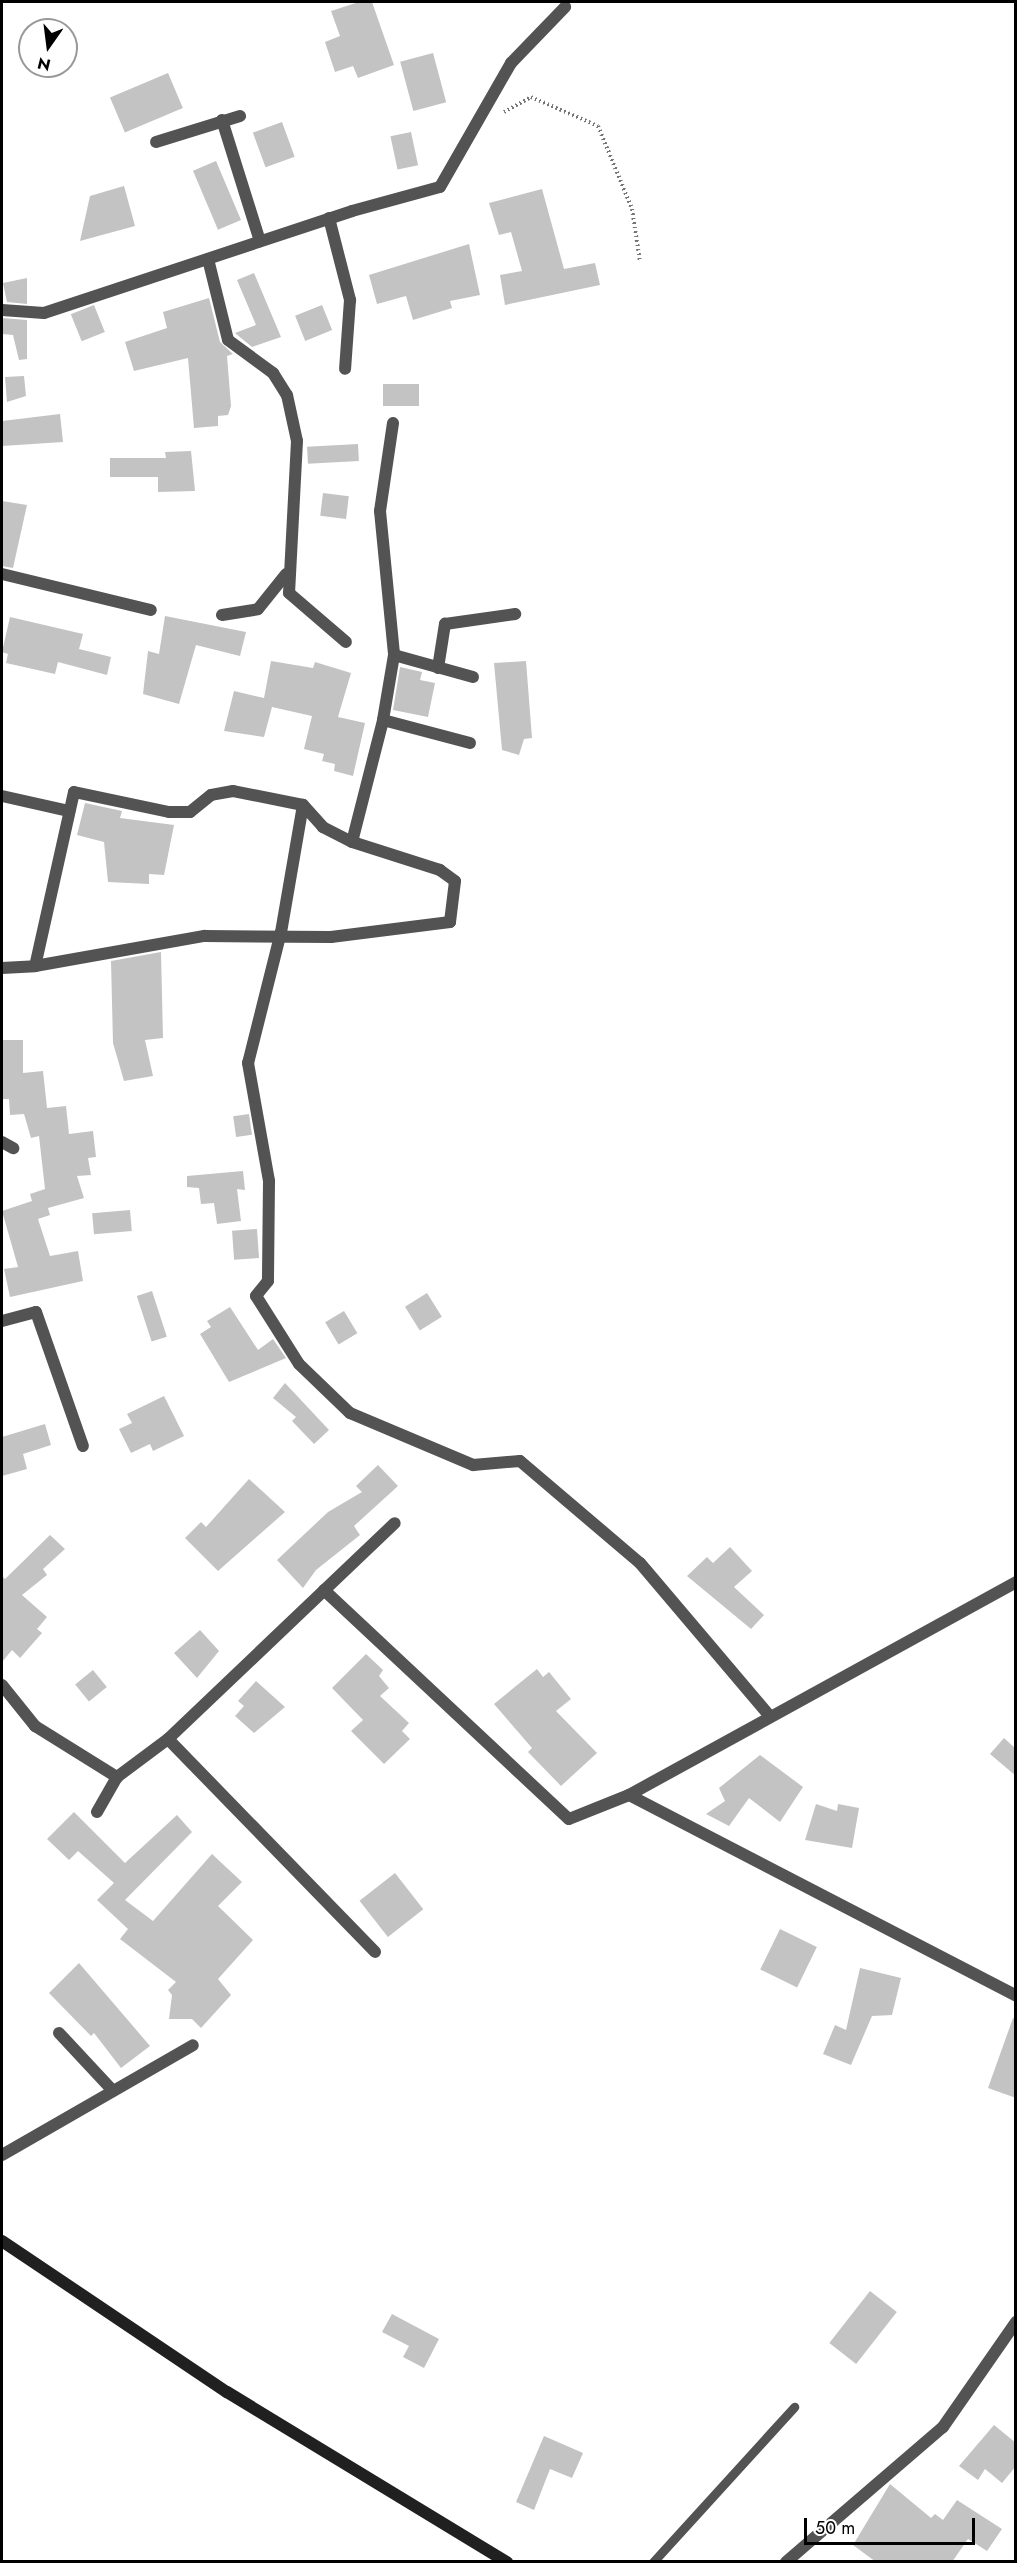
<!DOCTYPE html>
<html>
<head>
<meta charset="utf-8">
<style>
	body { margin:0 }
	#map { position:relative; width:1017px; height:2563px; overflow:hidden; background:#fff; font-family:Jost,sans-serif }
	div>[style] { position:absolute }
	.building>* { inset:0; background:#c3c3c3; transform-origin:0 0 }
	.path>* { height:4px; margin-top:-2px; transform-origin:0; background:repeating-linear-gradient(90deg,#757575 0 1.5px,transparent 0 4.5px) }
	.lane>* { height:9px; margin:-4.5px; padding:0 4.5px; transform-origin:4.5px; border-radius:4.5px; background:#535353 }
	.street>* { height:12px; margin:-6px; padding:0 6px; transform-origin:6px; border-radius:6px; background:#535353 }
	.secondary>* { height:12px; margin:-6px; padding:0 6px; transform-origin:6px; border-radius:6px; background:#202020 }
	span { translate:-50% -50%; white-space:nowrap; text-align:center; line-height:1.15; -webkit-text-stroke:5px #fff; paint-order:stroke }
	.frame { position:absolute; inset:0; border:3px solid #000; pointer-events:none }
	.north { position:absolute; left:18px; top:18px; width:60px; height:60px; box-sizing:border-box; background:#fff; border:2px solid #999; border-radius:50%; rotate:194deg; font-size:16px; font-weight:700; line-height:24px; text-align:center; color:#000 }
	.north::after { content:''; display:block; margin:auto; width:21px; height:27px; background:#000; clip-path:polygon(50% 0,100% 100%,50% 72%,0 100%) }
	.scale { position:absolute; left:804px; top:2518px; width:171px; height:27px; box-sizing:border-box; border:3px solid #000; border-top:0; padding-left:8px; font-size:18px; line-height:21px; white-space:nowrap; color:#000; -webkit-text-stroke:4px #fff; paint-order:stroke }
</style>
</head>
<body>
<div id="map">
	<div class="building">
		<i style="clip-path:polygon(359px 2px,372px 2px,394px 65px,358px 78px,353px 66px,335px 72px,325px 42px,340px 36px,331px 11px)"></i>
		<i style="left:433px;top:53px;width:51px;height:34px;rotate:75deg"></i>
		<i style="left:168px;top:73px;width:38px;height:63px;rotate:67deg"></i>
		<i style="left:282px;top:122px;width:37px;height:31px;rotate:70deg"></i>
		<i style="left:411px;top:132px;width:34px;height:21px;rotate:78deg"></i>
		<i style="left:216px;top:161px;width:64px;height:25px;rotate:67deg"></i>
		<i style="clip-path:polygon(124px 186px,135px 226px,80px 241px,90px 196px)"></i>
		<i style="clip-path:polygon(542px 189px,564px 269px,595px 263px,600px 285px,505px 305px,500px 275px,522px 271px,511px 232px,499px 235px,489px 203px)"></i>
		<i style="clip-path:polygon(469px 244px,480px 295px,450px 301px,452px 308px,413px 320px,406px 296px,377px 304px,369px 275px)"></i>
		<i style="clip-path:polygon(254px 273px,281px 337px,252px 347px,235px 333px,256px 325px,237px 280px)"></i>
		<i style="clip-path:polygon(27px 278px,27px 304px,7px 302px,3px 283px)"></i>
		<i style="clip-path:polygon(209px 298px,220px 342px,233px 354px,227px 356px,231px 406px,228px 415px,218px 416px,218px 426px,194px 428px,188px 358px,134px 371px,125px 342px,167px 328px,163px 312px)"></i>
		<i style="left:94px;top:305px;width:29px;height:25px;rotate:68deg"></i>
		<i style="left:322px;top:305px;width:27px;height:29px;rotate:68deg"></i>
		<i style="clip-path:polygon(2px 318px,27px 320px,27px 359px,19px 360px,13px 335px,2px 334px)"></i>
		<i style="clip-path:polygon(24px 376px,26px 396px,7px 402px,5px 377px)"></i>
		<i style="left:383px;top:384px;width:36px;height:22px"></i>
		<i style="clip-path:polygon(60px 414px,63px 442px,2px 446px,2px 421px)"></i>
		<i style="left:358px;top:444px;width:17px;height:51px;rotate:87deg"></i>
		<i style="clip-path:polygon(191px 451px,195px 491px,158px 492px,158px 477px,110px 477px,110px 458px,166px 458px,165px 452px)"></i>
		<i style="left:323px;top:493px;width:26px;height:23px;rotate:7deg"></i>
		<i style="clip-path:polygon(2px 501px,27px 505px,13px 568px,2px 566px)"></i>
		<i style="clip-path:polygon(165px 616px,246px 632px,240px 656px,196px 645px,179px 704px,143px 694px,148px 651px,159px 654px)"></i>
		<i style="clip-path:polygon(10px 617px,83px 634px,79px 649px,111px 657px,107px 675px,58px 662px,55px 674px,6px 663px,8px 654px,2px 652px)"></i>
		<i style="clip-path:polygon(271px 661px,313px 668px,315px 662px,351px 673px,338px 717px,365px 723px,353px 776px,334px 771px,335px 764px,322px 761px,324px 754px,304px 749px,312px 716px,272px 707px,264px 737px,224px 731px,234px 691px,264px 698px)"></i>
		<i style="clip-path:polygon(526px 661px,532px 738px,524px 739px,519px 755px,502px 750px,494px 663px)"></i>
		<i style="clip-path:polygon(400px 667px,422px 672px,420px 680px,435px 683px,428px 717px,393px 710px)"></i>
		<i style="clip-path:polygon(85px 803px,122px 811px,120px 818px,174px 825px,164px 875px,149px 874px,149px 884px,108px 882px,104px 842px,77px 835px)"></i>
		<i style="clip-path:polygon(161px 952px,163px 1038px,145px 1040px,153px 1076px,124px 1081px,113px 1043px,111px 961px)"></i>
		<i style="clip-path:polygon(2px 1040px,23px 1040px,23px 1073px,43px 1071px,47px 1108px,66px 1106px,69px 1134px,93px 1131px,96px 1157px,88px 1158px,91px 1175px,77px 1176px,84px 1198px,48px 1208px,50px 1215px,38px 1219px,50px 1256px,78px 1251px,83px 1281px,10px 1297px,4px 1269px,18px 1267px,2px 1211px,32px 1201px,30px 1194px,45px 1189px,39px 1136px,31px 1138px,24px 1114px,10px 1115px,9px 1099px,2px 1099px)"></i>
		<i style="left:249px;top:1114px;width:21px;height:16px;rotate:82deg"></i>
		<i style="clip-path:polygon(243px 1171px,245px 1190px,237px 1189px,241px 1221px,217px 1224px,214px 1203px,201px 1204px,199px 1188px,187px 1187px,187px 1176px)"></i>
		<i style="left:130px;top:1210px;width:21px;height:38px;rotate:85deg"></i>
		<i style="left:257px;top:1229px;width:29px;height:25px;rotate:86deg"></i>
		<i style="left:152px;top:1291px;width:48px;height:16px;rotate:72deg"></i>
		<i style="left:427px;top:1293px;width:28px;height:26px;rotate:58deg"></i>
		<i style="clip-path:polygon(230px 1307px,258px 1350px,273px 1339px,286px 1358px,229px 1382px,200px 1334px,211px 1327px,207px 1321px)"></i>
		<i style="left:344px;top:1311px;width:26px;height:22px;rotate:59deg"></i>
		<i style="clip-path:polygon(285px 1383px,329px 1430px,314px 1444px,292px 1421px,296px 1417px,273px 1398px)"></i>
		<i style="clip-path:polygon(164px 1396px,184px 1436px,153px 1451px,150px 1444px,131px 1453px,119px 1429px,132px 1423px,127px 1414px)"></i>
		<i style="clip-path:polygon(45px 1424px,51px 1445px,23px 1454px,27px 1469px,2px 1476px,2px 1437px)"></i>
		<i style="clip-path:polygon(378px 1465px,398px 1486px,354px 1526px,360px 1535px,316px 1570px,303px 1588px,277px 1560px,328px 1512px,362px 1492px,356px 1486px)"></i>
		<i style="clip-path:polygon(249px 1479px,285px 1512px,218px 1571px,185px 1538px,201px 1522px,206px 1527px)"></i>
		<i style="clip-path:polygon(50px 1535px,65px 1549px,43px 1569px,47px 1575px,22px 1595px,47px 1617px,37px 1629px,42px 1633px,20px 1658px,12px 1650px,2px 1662px,2px 1576px,5px 1579px)"></i>
		<i style="clip-path:polygon(730px 1547px,752px 1571px,734px 1587px,764px 1615px,751px 1629px,687px 1576px,707px 1557px,713px 1563px)"></i>
		<i style="clip-path:polygon(200px 1630px,219px 1651px,197px 1678px,174px 1653px)"></i>
		<i style="clip-path:polygon(366px 1654px,383px 1670px,379px 1676px,389px 1688px,380px 1696px,409px 1723px,402px 1731px,410px 1739px,384px 1764px,351px 1731px,363px 1720px,332px 1688px)"></i>
		<i style="clip-path:polygon(537px 1669px,543px 1677px,549px 1672px,571px 1699px,556px 1711px,597px 1753px,561px 1786px,528px 1752px,532px 1748px,494px 1704px)"></i>
		<i style="left:93px;top:1670px;width:22px;height:23px;rotate:51deg"></i>
		<i style="clip-path:polygon(256px 1681px,285px 1707px,254px 1733px,235px 1716px,244px 1706px,238px 1701px)"></i>
		<i style="clip-path:polygon(1004px 1738px,1016px 1749px,1016px 1776px,990px 1754px)"></i>
		<i style="clip-path:polygon(760px 1755px,803px 1787px,780px 1822px,749px 1798px,729px 1826px,706px 1814px,725px 1801px,719px 1788px)"></i>
		<i style="clip-path:polygon(816px 1804px,837px 1811px,838px 1804px,859px 1808px,852px 1848px,805px 1840px)"></i>
		<i style="clip-path:polygon(74px 1812px,125px 1863px,177px 1815px,192px 1832px,125px 1900px,153px 1921px,212px 1854px,242px 1882px,218px 1906px,253px 1940px,218px 1979px,231px 1995px,201px 2028px,192px 2019px,169px 2019px,172px 1995px,168px 1990px,176px 1982px,120px 1939px,128px 1929px,97px 1900px,114px 1883px,78px 1851px,69px 1860px,47px 1839px)"></i>
		<i style="left:395px;top:1873px;width:46px;height:45px;rotate:52deg"></i>
		<i style="left:780px;top:1929px;width:41px;height:45px;rotate:26deg"></i>
		<i style="clip-path:polygon(79px 1963px,150px 2046px,121px 2068px,94px 2033px,91px 2036px,49px 1993px)"></i>
		<i style="clip-path:polygon(860px 1968px,901px 1978px,892px 2015px,872px 2016px,851px 2065px,823px 2054px,835px 2025px,846px 2030px)"></i>
		<i style="clip-path:polygon(1013px 2018px,1016px 2019px,1016px 2098px,988px 2088px)"></i>
		<i style="left:870px;top:2291px;width:34px;height:66px;rotate:38deg"></i>
		<i style="clip-path:polygon(392px 2314px,439px 2339px,424px 2368px,403px 2357px,409px 2346px,382px 2332px)"></i>
		<i style="clip-path:polygon(994px 2425px,1016px 2443px,1016px 2466px,1002px 2483px,985px 2469px,978px 2480px,959px 2466px)"></i>
		<i style="clip-path:polygon(544px 2436px,583px 2453px,572px 2478px,550px 2469px,534px 2510px,516px 2502px)"></i>
		<i style="clip-path:polygon(890px 2484px,931px 2518px,935px 2514px,943px 2520px,957px 2500px,1002px 2529px,987px 2551px,968px 2539px,952px 2562px,876px 2562px,853px 2545px)"></i>
	</div>
	<div class="path">
		<i style="left:504px;top:112px;width:31px;rotate:-29deg"></i>
		<i style="left:531px;top:97px;width:73px;rotate:23.4deg"></i>
		<i style="left:598px;top:126px;width:90px;rotate:67.7deg"></i>
		<i style="left:632px;top:209px;width:53px;rotate:81.3deg"></i>
	</div>
	<div class="lane">
		<i style="left:653px;top:2562px;width:210px;rotate:-47.7deg"></i>
	</div>
	<div class="street">
		<i style="left:222px;top:120px;width:127px;rotate:72.6deg"></i>
		<i style="left:156px;top:142px;width:88px;rotate:-17.2deg"></i>
		<i style="left:329px;top:218px;width:85px;rotate:75.6deg"></i>
		<i style="left:350px;top:300px;width:69px;rotate:94.1deg"></i>
		<i style="left:208px;top:259px;width:83px;rotate:76.1deg"></i>
		<i style="left:228px;top:340px;width:56px;rotate:36.3deg"></i>
		<i style="left:273px;top:373px;width:26px;rotate:58deg"></i>
		<i style="left:287px;top:395px;width:47px;rotate:77.7deg"></i>
		<i style="left:297px;top:441px;width:152px;rotate:93deg"></i>
		<i style="left:289px;top:593px;width:75px;rotate:40.7deg"></i>
		<i style="left:2px;top:310px;width:42px;rotate:4.1deg"></i>
		<i style="left:44px;top:313px;width:324px;rotate:-18.3deg"></i>
		<i style="left:352px;top:211px;width:91px;rotate:-15.3deg"></i>
		<i style="left:440px;top:187px;width:143px;rotate:-60.2deg"></i>
		<i style="left:511px;top:63px;width:78px;rotate:-46deg"></i>
		<i style="left:393px;top:423px;width:89px;rotate:98.4deg"></i>
		<i style="left:380px;top:511px;width:145px;rotate:84.4deg"></i>
		<i style="left:2px;top:574px;width:153px;rotate:13.6deg"></i>
		<i style="left:222px;top:615px;width:36px;rotate:-9deg"></i>
		<i style="left:258px;top:609px;width:45px;rotate:-51.3deg"></i>
		<i style="left:438px;top:668px;width:45px;rotate:-81deg"></i>
		<i style="left:445px;top:624px;width:71px;rotate:-8.1deg"></i>
		<i style="left:383px;top:720px;width:66px;rotate:-80.4deg"></i>
		<i style="left:394px;top:655px;width:82px;rotate:15.6deg"></i>
		<i style="left:2px;top:796px;width:69px;rotate:12.6deg"></i>
		<i style="left:303px;top:805px;width:129px;rotate:99.8deg"></i>
		<i style="left:281px;top:932px;width:135px;rotate:104.1deg"></i>
		<i style="left:248px;top:1063px;width:120px;rotate:79.9deg"></i>
		<i style="left:269px;top:1181px;width:100px;rotate:90.6deg"></i>
		<i style="left:268px;top:1281px;width:19px;rotate:129deg"></i>
		<i style="left:256px;top:1296px;width:80px;rotate:57.7deg"></i>
		<i style="left:299px;top:1364px;width:71px;rotate:43.9deg"></i>
		<i style="left:350px;top:1413px;width:134px;rotate:22.9deg"></i>
		<i style="left:473px;top:1465px;width:47px;rotate:-4.9deg"></i>
		<i style="left:520px;top:1461px;width:157px;rotate:40.4deg"></i>
		<i style="left:640px;top:1563px;width:198px;rotate:49.7deg"></i>
		<i style="left:352px;top:842px;width:126px;rotate:-75.7deg"></i>
		<i style="left:383px;top:720px;width:90px;rotate:14.8deg"></i>
		<i style="left:2px;top:968px;width:33px;rotate:-3deg"></i>
		<i style="left:35px;top:966px;width:172px;rotate:-10.1deg"></i>
		<i style="left:204px;top:936px;width:127px;rotate:0.5deg"></i>
		<i style="left:331px;top:937px;width:120px;rotate:-7.2deg"></i>
		<i style="left:450px;top:922px;width:41px;rotate:-83deg"></i>
		<i style="left:455px;top:881px;width:19px;rotate:-144deg"></i>
		<i style="left:440px;top:870px;width:92px;rotate:-162.3deg"></i>
		<i style="left:352px;top:842px;width:33px;rotate:-153deg"></i>
		<i style="left:323px;top:827px;width:30px;rotate:-132deg"></i>
		<i style="left:303px;top:805px;width:71px;rotate:-168.7deg"></i>
		<i style="left:233px;top:791px;width:22px;rotate:170deg"></i>
		<i style="left:211px;top:795px;width:27px;rotate:141deg"></i>
		<i style="left:190px;top:812px;width:21px;rotate:180deg"></i>
		<i style="left:169px;top:812px;width:97px;rotate:-168.1deg"></i>
		<i style="left:74px;top:792px;width:178px;rotate:102.6deg"></i>
		<i style="left:2px;top:1142px;width:13px;rotate:29deg"></i>
		<i style="left:2px;top:1321px;width:35px;rotate:-15deg"></i>
		<i style="left:36px;top:1312px;width:142px;rotate:70.7deg"></i>
		<i style="left:324px;top:1590px;width:335px;rotate:43.1deg"></i>
		<i style="left:569px;top:1819px;width:65px;rotate:-21.8deg"></i>
		<i style="left:629px;top:1795px;width:442px;rotate:-28.8deg"></i>
		<i style="left:2px;top:1685px;width:53px;rotate:51.2deg"></i>
		<i style="left:35px;top:1726px;width:97px;rotate:31.9deg"></i>
		<i style="left:168px;top:1739px;width:297px;rotate:45.8deg"></i>
		<i style="left:629px;top:1795px;width:436px;rotate:27.4deg"></i>
		<i style="left:97px;top:1812px;width:40px;rotate:-60.3deg"></i>
		<i style="left:117px;top:1777px;width:64px;rotate:-36.7deg"></i>
		<i style="left:168px;top:1739px;width:313px;rotate:-43.6deg"></i>
		<i style="left:59px;top:2033px;width:79px;rotate:47deg"></i>
		<i style="left:2px;top:2155px;width:220px;rotate:-29.9deg"></i>
		<i style="left:786px;top:2562px;width:207px;rotate:-40.7deg"></i>
		<i style="left:943px;top:2427px;width:128px;rotate:-55.2deg"></i>
	</div>
	<div class="secondary">
		<i style="left:2px;top:2241px;width:271px;rotate:33.9deg"></i>
		<i style="left:227px;top:2392px;width:328px;rotate:31.3deg"></i>
	</div>
	<div class="frame"></div>
	<div class="north">N</div>
	<div class="scale">50 m</div>
</div>
</body>
</html>
